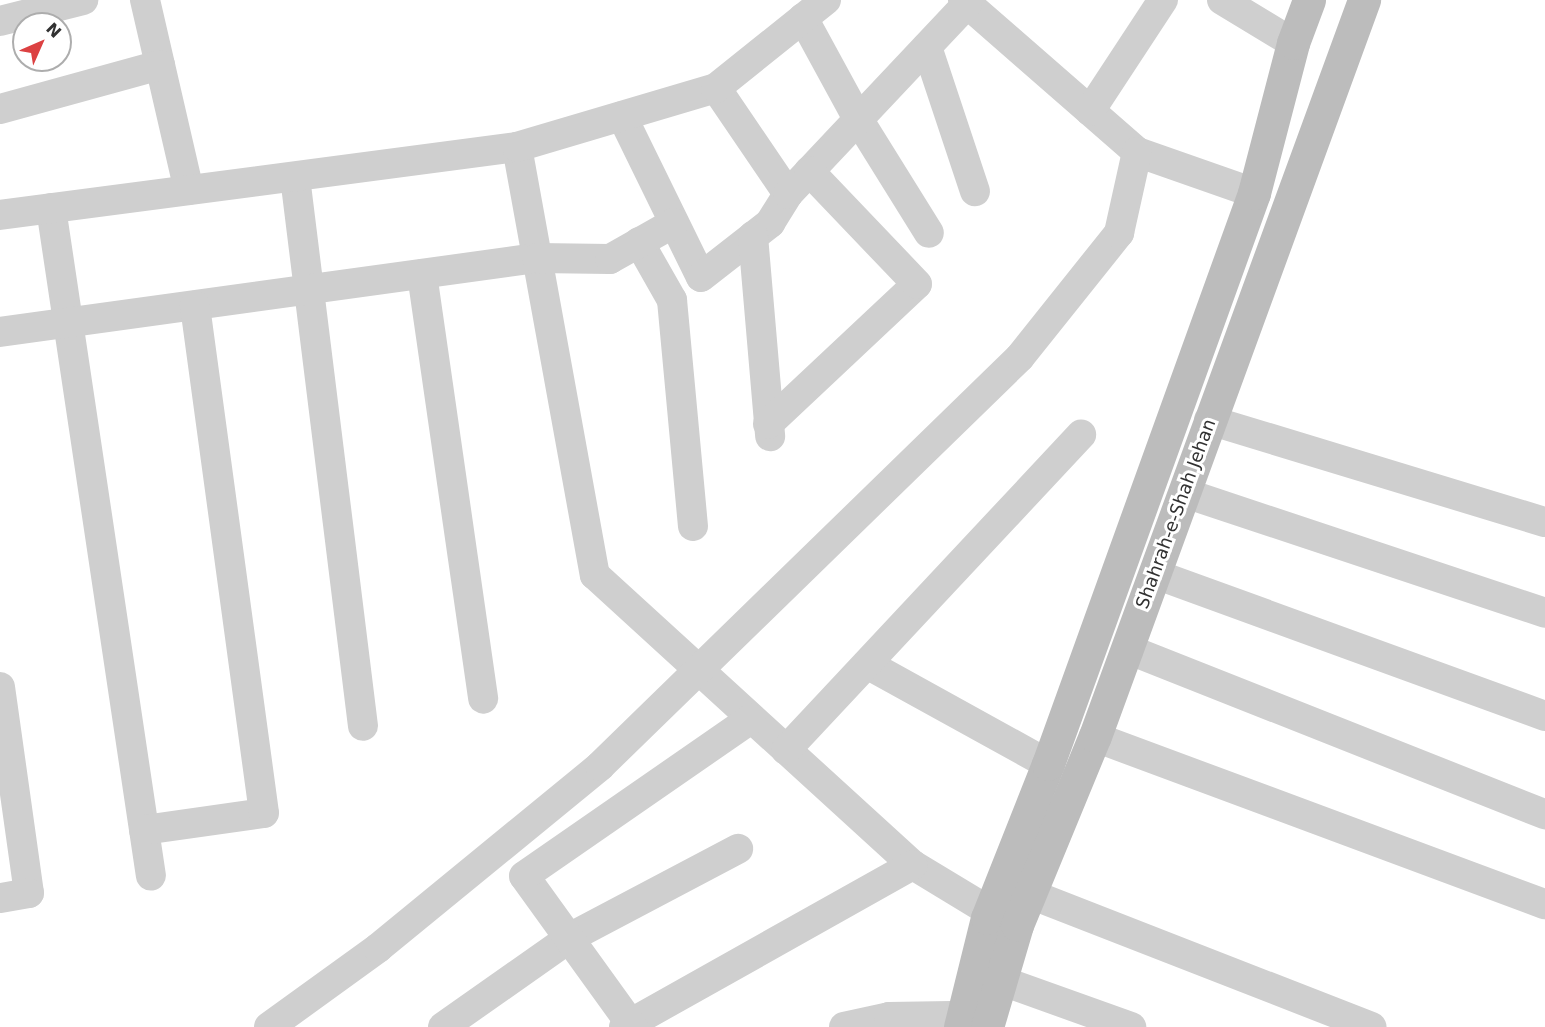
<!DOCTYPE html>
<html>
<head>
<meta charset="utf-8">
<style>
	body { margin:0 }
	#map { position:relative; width:1545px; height:1027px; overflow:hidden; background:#fff; font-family:"DejaVu Sans",sans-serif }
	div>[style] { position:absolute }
	.minor>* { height:30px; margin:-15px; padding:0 15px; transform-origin:15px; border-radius:15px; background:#cfcfcf }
	.secondary>* { height:33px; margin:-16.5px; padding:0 16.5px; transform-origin:16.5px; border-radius:16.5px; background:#bcbcbc }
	span { translate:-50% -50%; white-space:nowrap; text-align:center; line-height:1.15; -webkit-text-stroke:6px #fff; paint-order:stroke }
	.street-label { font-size:18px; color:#323232 }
	.north { position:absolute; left:12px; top:12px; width:60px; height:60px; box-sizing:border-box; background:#fff; border:2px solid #adadad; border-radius:50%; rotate:45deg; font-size:16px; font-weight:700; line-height:24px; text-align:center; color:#323232 }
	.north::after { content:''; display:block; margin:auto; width:21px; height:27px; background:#dc4142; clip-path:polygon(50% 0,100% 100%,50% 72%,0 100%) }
</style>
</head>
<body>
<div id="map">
	<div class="minor">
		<i style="left:145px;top:0;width:195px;rotate:77deg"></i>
		<i style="left:963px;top:0;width:231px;rotate:41.1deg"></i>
		<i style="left:1137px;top:152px;width:124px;rotate:19.3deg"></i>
		<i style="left:1222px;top:0;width:83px;rotate:31.2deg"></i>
		<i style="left:803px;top:18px;width:115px;rotate:61.4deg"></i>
		<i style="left:858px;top:119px;width:134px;rotate:58.1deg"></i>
		<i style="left:0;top:21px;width:86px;rotate:-14.2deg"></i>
		<i style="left:927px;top:47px;width:152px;rotate:71.6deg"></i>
		<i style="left:716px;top:88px;width:128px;rotate:55.8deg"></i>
		<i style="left:0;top:109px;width:166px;rotate:-15.4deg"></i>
		<i style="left:1090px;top:111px;width:133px;rotate:-56.7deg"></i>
		<i style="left:622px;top:116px;width:179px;rotate:63.9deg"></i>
		<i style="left:701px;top:277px;width:88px;rotate:-38deg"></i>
		<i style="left:770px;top:223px;width:34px;rotate:-58deg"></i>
		<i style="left:788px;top:194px;width:261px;rotate:-46.7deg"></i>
		<i style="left:517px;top:147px;width:435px;rotate:79.7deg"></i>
		<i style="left:595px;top:575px;width:430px;rotate:42.4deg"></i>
		<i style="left:913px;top:865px;width:77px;rotate:31.2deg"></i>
		<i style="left:295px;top:177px;width:553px;rotate:82.94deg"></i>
		<i style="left:51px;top:208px;width:675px;rotate:81.49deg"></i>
		<i style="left:0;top:215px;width:521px;rotate:-7.49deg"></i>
		<i style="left:517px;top:147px;width:208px;rotate:-16.5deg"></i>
		<i style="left:716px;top:88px;width:141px;rotate:-38.7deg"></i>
		<i style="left:753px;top:236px;width:201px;rotate:85.1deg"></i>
		<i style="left:639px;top:242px;width:67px;rotate:60.4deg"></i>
		<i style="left:672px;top:300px;width:227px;rotate:84.7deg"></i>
		<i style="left:422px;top:274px;width:429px;rotate:81.8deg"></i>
		<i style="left:0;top:332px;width:542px;rotate:-7.85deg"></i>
		<i style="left:537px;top:258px;width:73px;rotate:0.8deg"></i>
		<i style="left:610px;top:259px;width:73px;rotate:-29.4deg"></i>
		<i style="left:1209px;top:420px;width:351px;rotate:16.9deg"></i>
		<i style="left:768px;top:424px;width:204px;rotate:-43.2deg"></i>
		<i style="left:917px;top:284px;width:156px;rotate:-133.7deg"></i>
		<i style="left:1194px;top:496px;width:370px;rotate:18.4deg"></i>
		<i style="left:1166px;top:578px;width:403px;rotate:20deg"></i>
		<i style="left:1135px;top:652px;width:441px;rotate:21.6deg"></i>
		<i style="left:867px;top:664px;width:207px;rotate:28.9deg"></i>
		<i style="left:0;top:687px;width:208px;rotate:82deg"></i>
		<i style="left:29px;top:893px;width:29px;rotate:170deg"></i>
		<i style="left:1103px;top:740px;width:471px;rotate:20.4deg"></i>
		<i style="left:786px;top:750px;width:432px;rotate:-46.9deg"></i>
		<i style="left:144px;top:830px;width:121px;rotate:-8.1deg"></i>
		<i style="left:264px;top:813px;width:512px;rotate:-97.75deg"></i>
		<i style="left:1038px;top:897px;width:358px;rotate:21.3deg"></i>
		<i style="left:1008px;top:983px;width:131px;rotate:19.7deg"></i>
		<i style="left:269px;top:1027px;width:135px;rotate:-35.9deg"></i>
		<i style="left:378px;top:948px;width:287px;rotate:-39.3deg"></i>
		<i style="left:600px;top:766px;width:586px;rotate:-44.24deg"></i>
		<i style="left:1020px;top:357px;width:159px;rotate:-51.4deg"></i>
		<i style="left:1119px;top:233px;width:83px;rotate:-77.5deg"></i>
		<i style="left:443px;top:1027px;width:156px;rotate:-35.1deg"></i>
		<i style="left:571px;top:937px;width:189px;rotate:-27.8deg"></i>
		<i style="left:624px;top:1027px;width:331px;rotate:-29.3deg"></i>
		<i style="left:633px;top:1027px;width:186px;rotate:-125.8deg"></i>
		<i style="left:524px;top:876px;width:276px;rotate:-34.7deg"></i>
		<i style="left:844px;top:1027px;width:46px;rotate:-12.5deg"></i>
		<i style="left:889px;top:1017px;width:62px;rotate:-0.9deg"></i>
	</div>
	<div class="secondary">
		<i style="left:960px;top:1027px;width:112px;rotate:-76.1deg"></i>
		<i style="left:987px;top:918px;width:166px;rotate:-68.4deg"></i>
		<i style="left:1048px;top:764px;width:607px;rotate:-70.16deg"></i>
		<i style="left:1254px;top:193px;width:155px;rotate:-75.4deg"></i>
		<i style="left:1293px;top:43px;width:46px;rotate:-69.6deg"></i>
		<i style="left:987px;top:1027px;width:106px;rotate:-73.6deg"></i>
		<i style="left:1017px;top:925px;width:204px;rotate:-67.6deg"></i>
		<i style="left:1095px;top:736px;width:784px;rotate:-69.92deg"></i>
	</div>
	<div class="street-label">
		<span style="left:1176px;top:514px;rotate:-70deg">Shahrah-e-Shah Jehan</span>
	</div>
	<div class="north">N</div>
</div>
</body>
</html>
